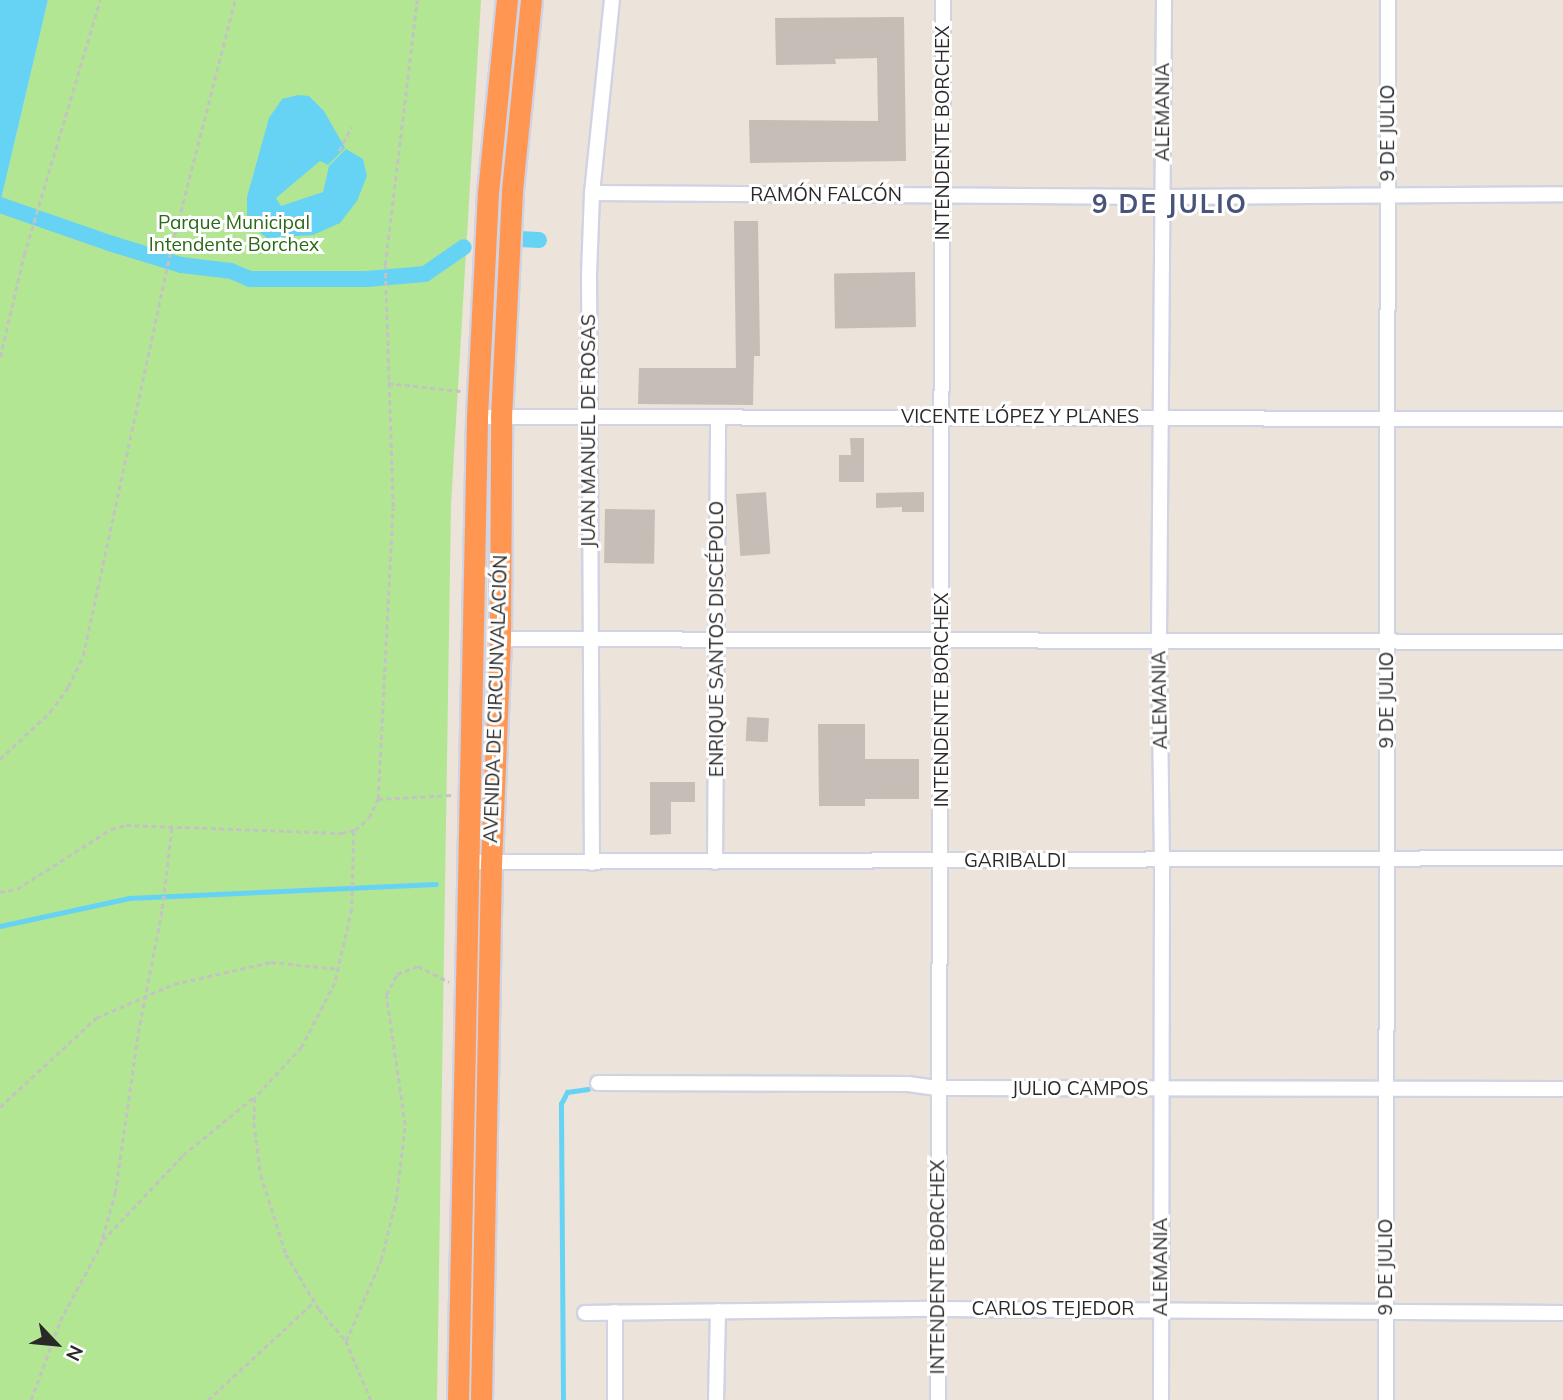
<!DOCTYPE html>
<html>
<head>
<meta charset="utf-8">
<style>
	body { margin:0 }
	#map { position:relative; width:1563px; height:1400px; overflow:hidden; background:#ece3da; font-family:Mulish,sans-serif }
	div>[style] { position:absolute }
	.green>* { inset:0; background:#b2e693 }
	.water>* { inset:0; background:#67d3f4 }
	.stream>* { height:4.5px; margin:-2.25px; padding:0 2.25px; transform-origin:2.25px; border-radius:2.25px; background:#67d3f4 }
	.canal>* { height:16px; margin:-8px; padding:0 8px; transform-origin:8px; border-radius:8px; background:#67d3f4 }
	.building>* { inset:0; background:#c4beb6; transform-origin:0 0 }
	.path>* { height:2.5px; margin-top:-1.25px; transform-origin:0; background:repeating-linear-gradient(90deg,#c3c3c3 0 5px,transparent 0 8.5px) }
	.roads { filter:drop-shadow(2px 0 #cfd3e3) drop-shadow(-2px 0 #cfd3e3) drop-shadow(0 2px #cfd3e3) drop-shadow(0 -2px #cfd3e3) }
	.minor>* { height:14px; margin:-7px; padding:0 7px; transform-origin:7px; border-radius:7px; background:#fff }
	.highway>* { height:21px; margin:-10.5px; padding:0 10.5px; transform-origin:10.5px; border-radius:10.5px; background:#ff9752 }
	span { translate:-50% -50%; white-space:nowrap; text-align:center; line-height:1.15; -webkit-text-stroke:6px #fff; paint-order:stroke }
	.street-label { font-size:19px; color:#292929 }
	.park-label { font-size:19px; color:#2a6916 }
	.district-label { font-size:26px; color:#47537b; font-weight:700; letter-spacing:2px }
	.north { position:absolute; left:21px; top:1309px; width:70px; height:70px; -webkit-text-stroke:5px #fff; paint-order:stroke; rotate:116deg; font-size:19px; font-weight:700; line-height:28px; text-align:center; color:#292929 }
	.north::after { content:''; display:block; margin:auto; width:24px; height:32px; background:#292929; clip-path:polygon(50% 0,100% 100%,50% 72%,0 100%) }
</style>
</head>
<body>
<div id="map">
	<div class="green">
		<i style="clip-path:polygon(48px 0,481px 0,451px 505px,437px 1400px,0 1400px,0 204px)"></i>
	</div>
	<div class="water">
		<i style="clip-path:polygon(0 0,48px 0,0 204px)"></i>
		<i style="clip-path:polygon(298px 95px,309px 96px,324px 111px,345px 148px,328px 165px,320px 161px,276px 198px,281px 206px,323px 192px,329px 166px,346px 149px,363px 159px,367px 176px,357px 201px,340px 223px,313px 235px,267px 238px,247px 223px,247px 197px,269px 118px,282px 99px)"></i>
	</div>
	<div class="stream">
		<i style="left:0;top:926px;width:132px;rotate:-12.2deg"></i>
		<i style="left:129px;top:898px;width:307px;rotate:-2.6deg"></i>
		<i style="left:563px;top:1400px;width:296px;rotate:-90.4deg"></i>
		<i style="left:561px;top:1104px;width:13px;rotate:-63deg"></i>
		<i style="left:567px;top:1092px;width:21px;rotate:-8deg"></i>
	</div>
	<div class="canal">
		<i style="left:0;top:205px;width:115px;rotate:19.2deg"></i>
		<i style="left:109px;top:243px;width:75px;rotate:17deg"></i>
		<i style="left:181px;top:265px;width:50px;rotate:6.8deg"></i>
		<i style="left:231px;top:271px;width:21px;rotate:23deg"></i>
		<i style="left:250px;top:279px;width:117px"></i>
		<i style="left:367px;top:279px;width:58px;rotate:-4.9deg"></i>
		<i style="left:425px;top:274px;width:47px;rotate:-34.7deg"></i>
		<i style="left:520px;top:239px;width:19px;rotate:3deg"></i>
	</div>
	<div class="building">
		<i style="clip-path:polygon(904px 17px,906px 161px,750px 163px,749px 120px,878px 121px,877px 58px,835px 59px,836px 64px,776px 65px,775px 18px)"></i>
		<i style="clip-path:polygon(734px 221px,758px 221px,760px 356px,754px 356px,753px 405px,638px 404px,639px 368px,736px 368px)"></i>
		<i style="left:915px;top:272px;width:55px;height:81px;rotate:89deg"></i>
		<i style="clip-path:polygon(850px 438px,864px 438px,864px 482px,839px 482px,839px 455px,851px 455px)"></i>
		<i style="left:766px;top:492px;width:62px;height:30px;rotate:86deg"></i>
		<i style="clip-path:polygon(924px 492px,924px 512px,902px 512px,902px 507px,876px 508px,876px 493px)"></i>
		<i style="left:605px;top:509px;width:50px;height:54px;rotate:1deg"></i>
		<i style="left:747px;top:717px;width:22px;height:24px;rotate:3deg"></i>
		<i style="clip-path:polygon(818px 724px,865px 724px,865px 759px,919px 759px,919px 799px,865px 799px,865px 806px,819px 806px)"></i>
		<i style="clip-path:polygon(650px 782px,695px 782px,695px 802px,671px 802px,671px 834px,650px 835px)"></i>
	</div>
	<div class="path">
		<i style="left:339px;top:151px;width:27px;rotate:-63deg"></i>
		<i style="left:0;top:357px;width:105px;rotate:-76.8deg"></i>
		<i style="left:24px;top:255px;width:266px;rotate:-73.4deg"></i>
		<i style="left:388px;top:383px;width:73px;rotate:6.3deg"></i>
		<i style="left:0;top:759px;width:69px;rotate:-43.2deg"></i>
		<i style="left:50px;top:712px;width:31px;rotate:-54deg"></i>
		<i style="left:68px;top:687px;width:34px;rotate:-64deg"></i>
		<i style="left:83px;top:656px;width:412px;rotate:-77.8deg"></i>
		<i style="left:170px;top:253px;width:261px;rotate:-75.6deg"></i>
		<i style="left:378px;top:799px;width:74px;rotate:-3.1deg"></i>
		<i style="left:354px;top:831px;width:78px;rotate:91.5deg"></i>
		<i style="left:352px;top:909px;width:76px;rotate:102.9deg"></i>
		<i style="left:335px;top:983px;width:72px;rotate:117.3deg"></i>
		<i style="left:302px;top:1047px;width:69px;rotate:132.7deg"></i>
		<i style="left:255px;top:1098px;width:25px;rotate:92deg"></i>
		<i style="left:254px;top:1123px;width:52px;rotate:82.3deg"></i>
		<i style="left:261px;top:1175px;width:83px;rotate:72.4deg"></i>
		<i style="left:286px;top:1254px;width:64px;rotate:59deg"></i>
		<i style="left:319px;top:1309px;width:42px;rotate:49.8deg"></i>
		<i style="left:346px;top:1341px;width:64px;rotate:67deg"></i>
		<i style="left:0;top:892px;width:17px;rotate:-10deg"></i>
		<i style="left:17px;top:889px;width:112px;rotate:-32.6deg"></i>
		<i style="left:111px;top:829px;width:16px;rotate:-15deg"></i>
		<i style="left:126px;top:825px;width:215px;rotate:2.1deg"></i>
		<i style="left:341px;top:833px;width:14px;rotate:-12deg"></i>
		<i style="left:355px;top:830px;width:18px;rotate:-41deg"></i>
		<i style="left:369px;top:818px;width:21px;rotate:-65deg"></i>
		<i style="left:378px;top:799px;width:292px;rotate:-87.1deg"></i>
		<i style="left:393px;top:507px;width:242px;rotate:-91.9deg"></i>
		<i style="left:385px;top:265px;width:267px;rotate:-83.1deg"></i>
		<i style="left:0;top:1107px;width:131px;rotate:-42.8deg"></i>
		<i style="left:96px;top:1018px;width:85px;rotate:-23.6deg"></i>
		<i style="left:174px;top:984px;width:99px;rotate:-12.8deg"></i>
		<i style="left:271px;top:962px;width:68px;rotate:5.9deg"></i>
		<i style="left:103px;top:1240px;width:117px;rotate:-46.7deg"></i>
		<i style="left:183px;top:1155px;width:93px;rotate:-39.3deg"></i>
		<i style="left:100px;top:1246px;width:55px;rotate:-74.2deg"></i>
		<i style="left:115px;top:1193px;width:162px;rotate:-81.8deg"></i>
		<i style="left:138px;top:1033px;width:126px;rotate:-79deg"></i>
		<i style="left:162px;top:909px;width:85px;rotate:-83.2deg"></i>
		<i style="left:346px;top:1341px;width:88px;rotate:-66.6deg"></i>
		<i style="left:381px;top:1260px;width:62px;rotate:-76deg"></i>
		<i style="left:396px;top:1200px;width:76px;rotate:-83.2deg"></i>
		<i style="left:405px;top:1125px;width:131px;rotate:-98.3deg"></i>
		<i style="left:386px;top:995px;width:24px;rotate:-62deg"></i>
		<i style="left:397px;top:974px;width:22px;rotate:-21deg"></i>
		<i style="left:418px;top:966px;width:35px;rotate:27deg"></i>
		<i style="left:31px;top:1400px;width:84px;rotate:-69.8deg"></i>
		<i style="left:60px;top:1321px;width:85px;rotate:-61.9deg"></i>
		<i style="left:208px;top:1400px;width:144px;rotate:-42.8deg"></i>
	</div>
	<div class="roads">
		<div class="minor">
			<i style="left:592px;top:193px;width:571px;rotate:0.4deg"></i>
			<i style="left:1163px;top:197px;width:400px;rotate:-0.4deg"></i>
			<i style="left:477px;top:417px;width:1086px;rotate:0.11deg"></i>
			<i style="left:500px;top:639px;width:1063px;rotate:0.16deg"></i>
			<i style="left:466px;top:862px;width:1097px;rotate:-0.21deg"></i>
			<i style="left:715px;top:862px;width:445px;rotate:-89.6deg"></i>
			<i style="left:592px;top:863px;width:588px;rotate:-90.29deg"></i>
			<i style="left:589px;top:275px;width:82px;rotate:-87.9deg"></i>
			<i style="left:592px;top:193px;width:194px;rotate:-84.1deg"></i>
			<i style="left:598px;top:1083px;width:310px;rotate:0.2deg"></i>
			<i style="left:908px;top:1084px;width:29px;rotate:8deg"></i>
			<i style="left:937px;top:1088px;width:626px;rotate:0.09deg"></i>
			<i style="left:615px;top:1312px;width:88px;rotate:90deg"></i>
			<i style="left:585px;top:1313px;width:352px;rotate:-0.7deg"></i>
			<i style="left:937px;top:1309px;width:626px;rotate:0.37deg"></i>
			<i style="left:716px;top:1400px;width:89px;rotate:-88.7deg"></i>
			<i style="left:938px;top:1400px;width:1400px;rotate:-89.8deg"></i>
			<i style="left:1161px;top:1400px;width:540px;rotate:-89.89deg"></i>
			<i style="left:1162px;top:860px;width:220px;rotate:-90.8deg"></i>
			<i style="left:1159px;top:640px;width:640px;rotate:-89.55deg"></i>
			<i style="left:1386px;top:1400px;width:1400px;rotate:-89.92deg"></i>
		</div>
		<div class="highway">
			<i style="left:458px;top:1400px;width:983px;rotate:-88.89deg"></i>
			<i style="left:477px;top:417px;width:224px;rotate:-87.2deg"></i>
			<i style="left:488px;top:193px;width:194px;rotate:-84.4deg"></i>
			<i style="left:481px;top:1400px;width:536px;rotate:-88.93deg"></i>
			<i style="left:491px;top:864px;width:225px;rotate:-87.7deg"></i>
			<i style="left:500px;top:639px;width:222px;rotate:-89.7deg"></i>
			<i style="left:501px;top:417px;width:227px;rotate:-87.2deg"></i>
			<i style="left:512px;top:190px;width:191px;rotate:-84.3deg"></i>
		</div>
	</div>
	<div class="street-label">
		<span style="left:1163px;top:112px;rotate:-90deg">ALEMANIA</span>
		<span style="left:943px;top:133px;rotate:-90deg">INTENDENTE BORCHEX</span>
		<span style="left:1388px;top:133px;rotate:-90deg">9 DE JULIO</span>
		<span style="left:826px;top:195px">RAMÓN FALCÓN</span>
		<span style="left:1020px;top:417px">VICENTE LÓPEZ Y PLANES</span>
		<span style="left:589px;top:431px;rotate:-90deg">JUAN MANUEL DE ROSAS</span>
		<span style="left:717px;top:639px;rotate:-90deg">ENRIQUE SANTOS DISCÉPOLO</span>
		<span style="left:496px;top:699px;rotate:-88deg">AVENIDA DE CIRCUNVALACIÓN</span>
		<span style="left:942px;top:700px;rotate:-90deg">INTENDENTE BORCHEX</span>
		<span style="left:1160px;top:700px;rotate:-91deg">ALEMANIA</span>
		<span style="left:1387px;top:700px;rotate:-90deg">9 DE JULIO</span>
		<span style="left:1015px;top:861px">GARIBALDI</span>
		<span style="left:1080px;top:1089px">JULIO CAMPOS</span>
		<span style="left:938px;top:1267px;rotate:-90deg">INTENDENTE BORCHEX</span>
		<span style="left:1161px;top:1267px;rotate:-90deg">ALEMANIA</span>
		<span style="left:1386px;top:1267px;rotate:-90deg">9 DE JULIO</span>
		<span style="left:1053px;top:1309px">CARLOS TEJEDOR</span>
	</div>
	<div class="park-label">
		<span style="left:234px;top:234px">Parque Municipal<br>Intendente Borchex</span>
	</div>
	<div class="district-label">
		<span style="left:1170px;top:204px">9 DE JULIO</span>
	</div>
	<div class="north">N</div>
</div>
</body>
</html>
